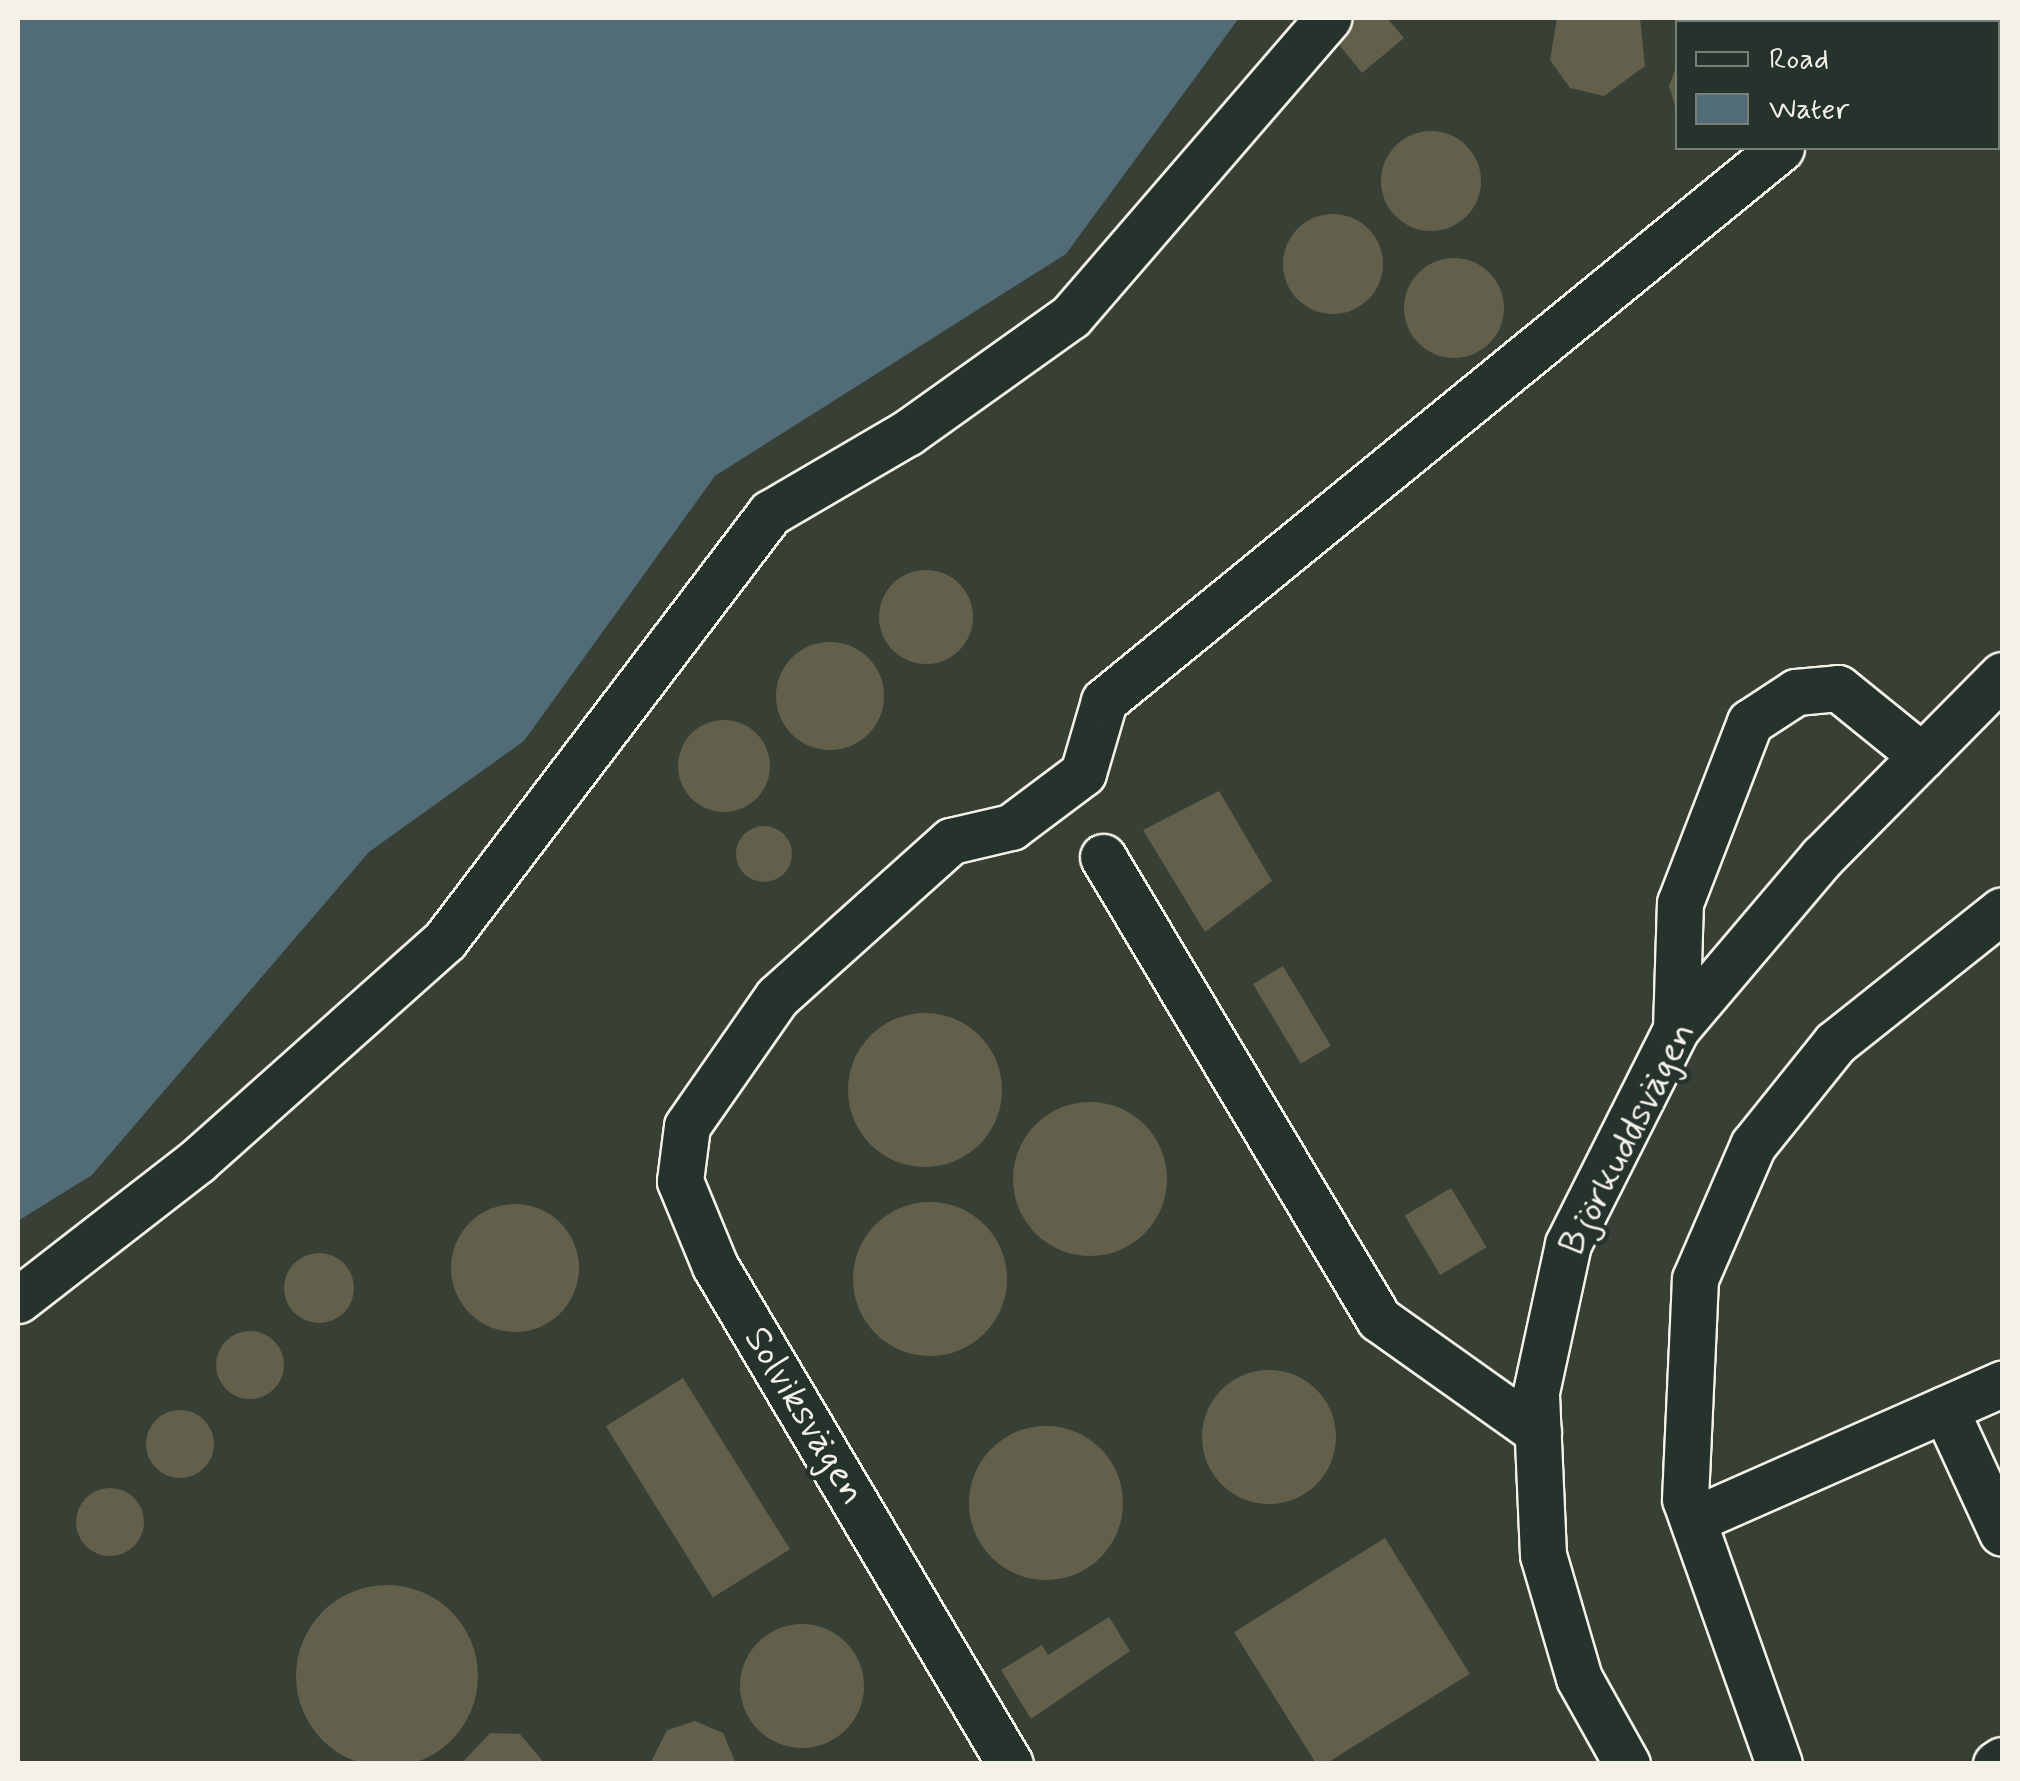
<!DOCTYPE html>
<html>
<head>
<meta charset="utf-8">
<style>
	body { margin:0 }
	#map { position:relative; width:2020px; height:1781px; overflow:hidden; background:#26332d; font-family:Mynerve,sans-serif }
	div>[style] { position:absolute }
	.built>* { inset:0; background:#384036 }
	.water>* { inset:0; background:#516c76 }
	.building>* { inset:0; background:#625f4b; transform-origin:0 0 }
	.round { border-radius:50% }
	.roads { filter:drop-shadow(2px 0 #f4f1e8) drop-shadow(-2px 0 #f4f1e8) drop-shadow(0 2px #f4f1e8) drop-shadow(0 -2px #f4f1e8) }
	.minor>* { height:45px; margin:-22.5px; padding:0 22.5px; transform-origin:22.5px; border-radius:22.5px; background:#26332d }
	span { translate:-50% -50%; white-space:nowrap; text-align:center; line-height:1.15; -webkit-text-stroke:9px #26332d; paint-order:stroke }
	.street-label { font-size:38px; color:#f4f1e8 }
	.frame { position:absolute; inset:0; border:20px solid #f4f1e8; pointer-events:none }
	.legend { position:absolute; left:1675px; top:20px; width:325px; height:130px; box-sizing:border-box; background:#26332d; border:2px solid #787f78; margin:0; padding:12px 18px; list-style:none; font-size:30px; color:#f4f1e8 }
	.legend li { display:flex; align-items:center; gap:20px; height:50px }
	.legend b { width:50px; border:2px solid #787f78 }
</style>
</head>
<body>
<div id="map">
	<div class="built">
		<i style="clip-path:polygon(evenodd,1239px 18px,2002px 18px,2002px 1763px,18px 1764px,18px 1221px,92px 1175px,369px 852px,524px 741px,715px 476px,1066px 254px,1239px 18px,1678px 22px,1998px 22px,1998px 148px,1678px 148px,1678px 22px)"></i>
	</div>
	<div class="water">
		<i style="clip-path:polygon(18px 18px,1239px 18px,1066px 254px,715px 476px,524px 741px,369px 852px,92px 1175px,18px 1221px)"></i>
	</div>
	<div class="building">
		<i style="clip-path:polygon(1354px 18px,1387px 18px,1404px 38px,1362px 73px,1332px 36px)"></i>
		<i style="clip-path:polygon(1557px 18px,1640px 18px,1645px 66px,1604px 96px,1570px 88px,1550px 60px)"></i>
		<i style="clip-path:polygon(1678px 62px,1678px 116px,1669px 86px)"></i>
		<i class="round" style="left:1381px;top:131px;width:100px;height:100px"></i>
		<i class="round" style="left:1283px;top:214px;width:100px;height:100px"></i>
		<i class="round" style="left:1404px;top:258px;width:100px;height:100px"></i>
		<i class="round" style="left:879px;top:570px;width:94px;height:94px"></i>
		<i class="round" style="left:776px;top:642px;width:108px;height:108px"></i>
		<i class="round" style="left:678px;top:720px;width:92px;height:92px"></i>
		<i style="clip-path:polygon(1219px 791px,1272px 881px,1205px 932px,1143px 830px)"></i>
		<i class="round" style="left:736px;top:826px;width:56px;height:56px"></i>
		<i style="left:1283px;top:966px;width:93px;height:35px;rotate:59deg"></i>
		<i class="round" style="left:848px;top:1013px;width:154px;height:154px"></i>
		<i class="round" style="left:1013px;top:1102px;width:154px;height:154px"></i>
		<i style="left:1451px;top:1188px;width:69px;height:54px;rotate:59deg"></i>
		<i class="round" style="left:853px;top:1202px;width:154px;height:154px"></i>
		<i class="round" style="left:451px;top:1204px;width:128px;height:128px"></i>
		<i class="round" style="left:284px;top:1253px;width:70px;height:70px"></i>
		<i class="round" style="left:216px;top:1331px;width:68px;height:68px"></i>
		<i class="round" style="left:1202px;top:1370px;width:134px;height:134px"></i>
		<i style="left:683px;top:1378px;width:202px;height:91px;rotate:58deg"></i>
		<i class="round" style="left:146px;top:1410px;width:68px;height:68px"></i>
		<i class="round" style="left:969px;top:1426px;width:154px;height:154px"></i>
		<i class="round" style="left:76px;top:1488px;width:68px;height:68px"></i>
		<i style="left:1385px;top:1538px;width:160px;height:178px;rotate:58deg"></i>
		<i class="round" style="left:296px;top:1585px;width:182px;height:182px"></i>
		<i style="clip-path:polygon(1109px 1617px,1130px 1651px,1031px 1719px,1001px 1670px,1042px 1645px,1048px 1655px)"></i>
		<i class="round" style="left:740px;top:1624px;width:124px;height:124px"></i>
		<i style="clip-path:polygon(695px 1721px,723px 1733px,736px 1764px,650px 1764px,667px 1730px)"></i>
		<i style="clip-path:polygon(490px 1733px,520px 1734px,545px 1764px,461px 1764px)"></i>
	</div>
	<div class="roads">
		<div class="minor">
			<i style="left:1935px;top:18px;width:5px;rotate:53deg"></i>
			<i style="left:1998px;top:118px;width:7px;rotate:56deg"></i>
			<i style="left:1103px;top:857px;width:538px;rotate:59.15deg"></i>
			<i style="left:1379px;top:1319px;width:195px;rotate:35.4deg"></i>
			<i style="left:1676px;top:1029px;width:126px;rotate:-88.2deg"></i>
			<i style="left:1680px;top:903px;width:194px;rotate:-68.9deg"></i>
			<i style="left:1750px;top:722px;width:55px;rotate:-33.1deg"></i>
			<i style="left:1796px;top:692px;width:42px;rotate:-5.4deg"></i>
			<i style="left:1838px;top:688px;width:108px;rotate:39deg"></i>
			<i style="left:18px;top:1300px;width:227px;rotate:-37.8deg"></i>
			<i style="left:197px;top:1161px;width:332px;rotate:-41.7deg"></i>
			<i style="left:445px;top:940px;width:537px;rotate:-52.72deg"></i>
			<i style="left:770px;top:513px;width:159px;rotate:-30.3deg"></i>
			<i style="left:907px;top:433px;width:201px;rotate:-35.5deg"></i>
			<i style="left:1071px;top:316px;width:394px;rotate:-49.2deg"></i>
			<i style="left:1945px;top:1409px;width:136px;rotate:65.3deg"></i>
			<i style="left:1693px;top:1520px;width:338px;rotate:-23.8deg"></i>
			<i style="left:1010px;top:1764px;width:579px;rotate:-120.64deg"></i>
			<i style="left:715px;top:1266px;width:92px;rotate:-112.4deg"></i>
			<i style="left:680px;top:1181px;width:55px;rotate:-82.7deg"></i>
			<i style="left:687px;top:1126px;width:157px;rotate:-55.1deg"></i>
			<i style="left:777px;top:997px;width:234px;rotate:-41.9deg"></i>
			<i style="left:951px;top:841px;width:62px;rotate:-13.1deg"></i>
			<i style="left:1011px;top:827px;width:90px;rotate:-36.9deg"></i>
			<i style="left:1083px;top:773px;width:75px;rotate:-73.7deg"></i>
			<i style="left:1104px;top:701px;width:874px;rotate:-39.24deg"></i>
			<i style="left:1627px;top:1764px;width:98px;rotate:-119.2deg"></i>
			<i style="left:1579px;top:1678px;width:128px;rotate:-106.3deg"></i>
			<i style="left:1543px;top:1555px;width:163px;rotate:-92.5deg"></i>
			<i style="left:1536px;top:1392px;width:151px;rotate:-77.8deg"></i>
			<i style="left:1568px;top:1244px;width:241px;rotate:-63.3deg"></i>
			<i style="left:1676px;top:1029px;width:226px;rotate:-49.7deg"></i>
			<i style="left:1822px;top:857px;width:256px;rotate:-45.3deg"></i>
			<i style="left:1779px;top:1764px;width:281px;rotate:-109.5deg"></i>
			<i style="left:1685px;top:1499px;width:220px;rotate:-87.4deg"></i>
			<i style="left:1695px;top:1279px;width:146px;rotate:-66.6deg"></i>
			<i style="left:1753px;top:1145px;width:131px;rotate:-51.2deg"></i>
			<i style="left:1835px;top:1043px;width:213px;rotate:-38.5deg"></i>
			<i style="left:1996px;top:1764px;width:7px;rotate:-34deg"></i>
		</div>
	</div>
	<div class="street-label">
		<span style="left:1628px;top:1139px;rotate:-63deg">Björkuddsvägen</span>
		<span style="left:804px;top:1416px;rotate:59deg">Solviksvägen</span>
	</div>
	<div class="frame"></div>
	<ul class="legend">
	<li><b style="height:12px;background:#26332d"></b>Road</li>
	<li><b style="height:28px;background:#516c76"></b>Water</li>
	</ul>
</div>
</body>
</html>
